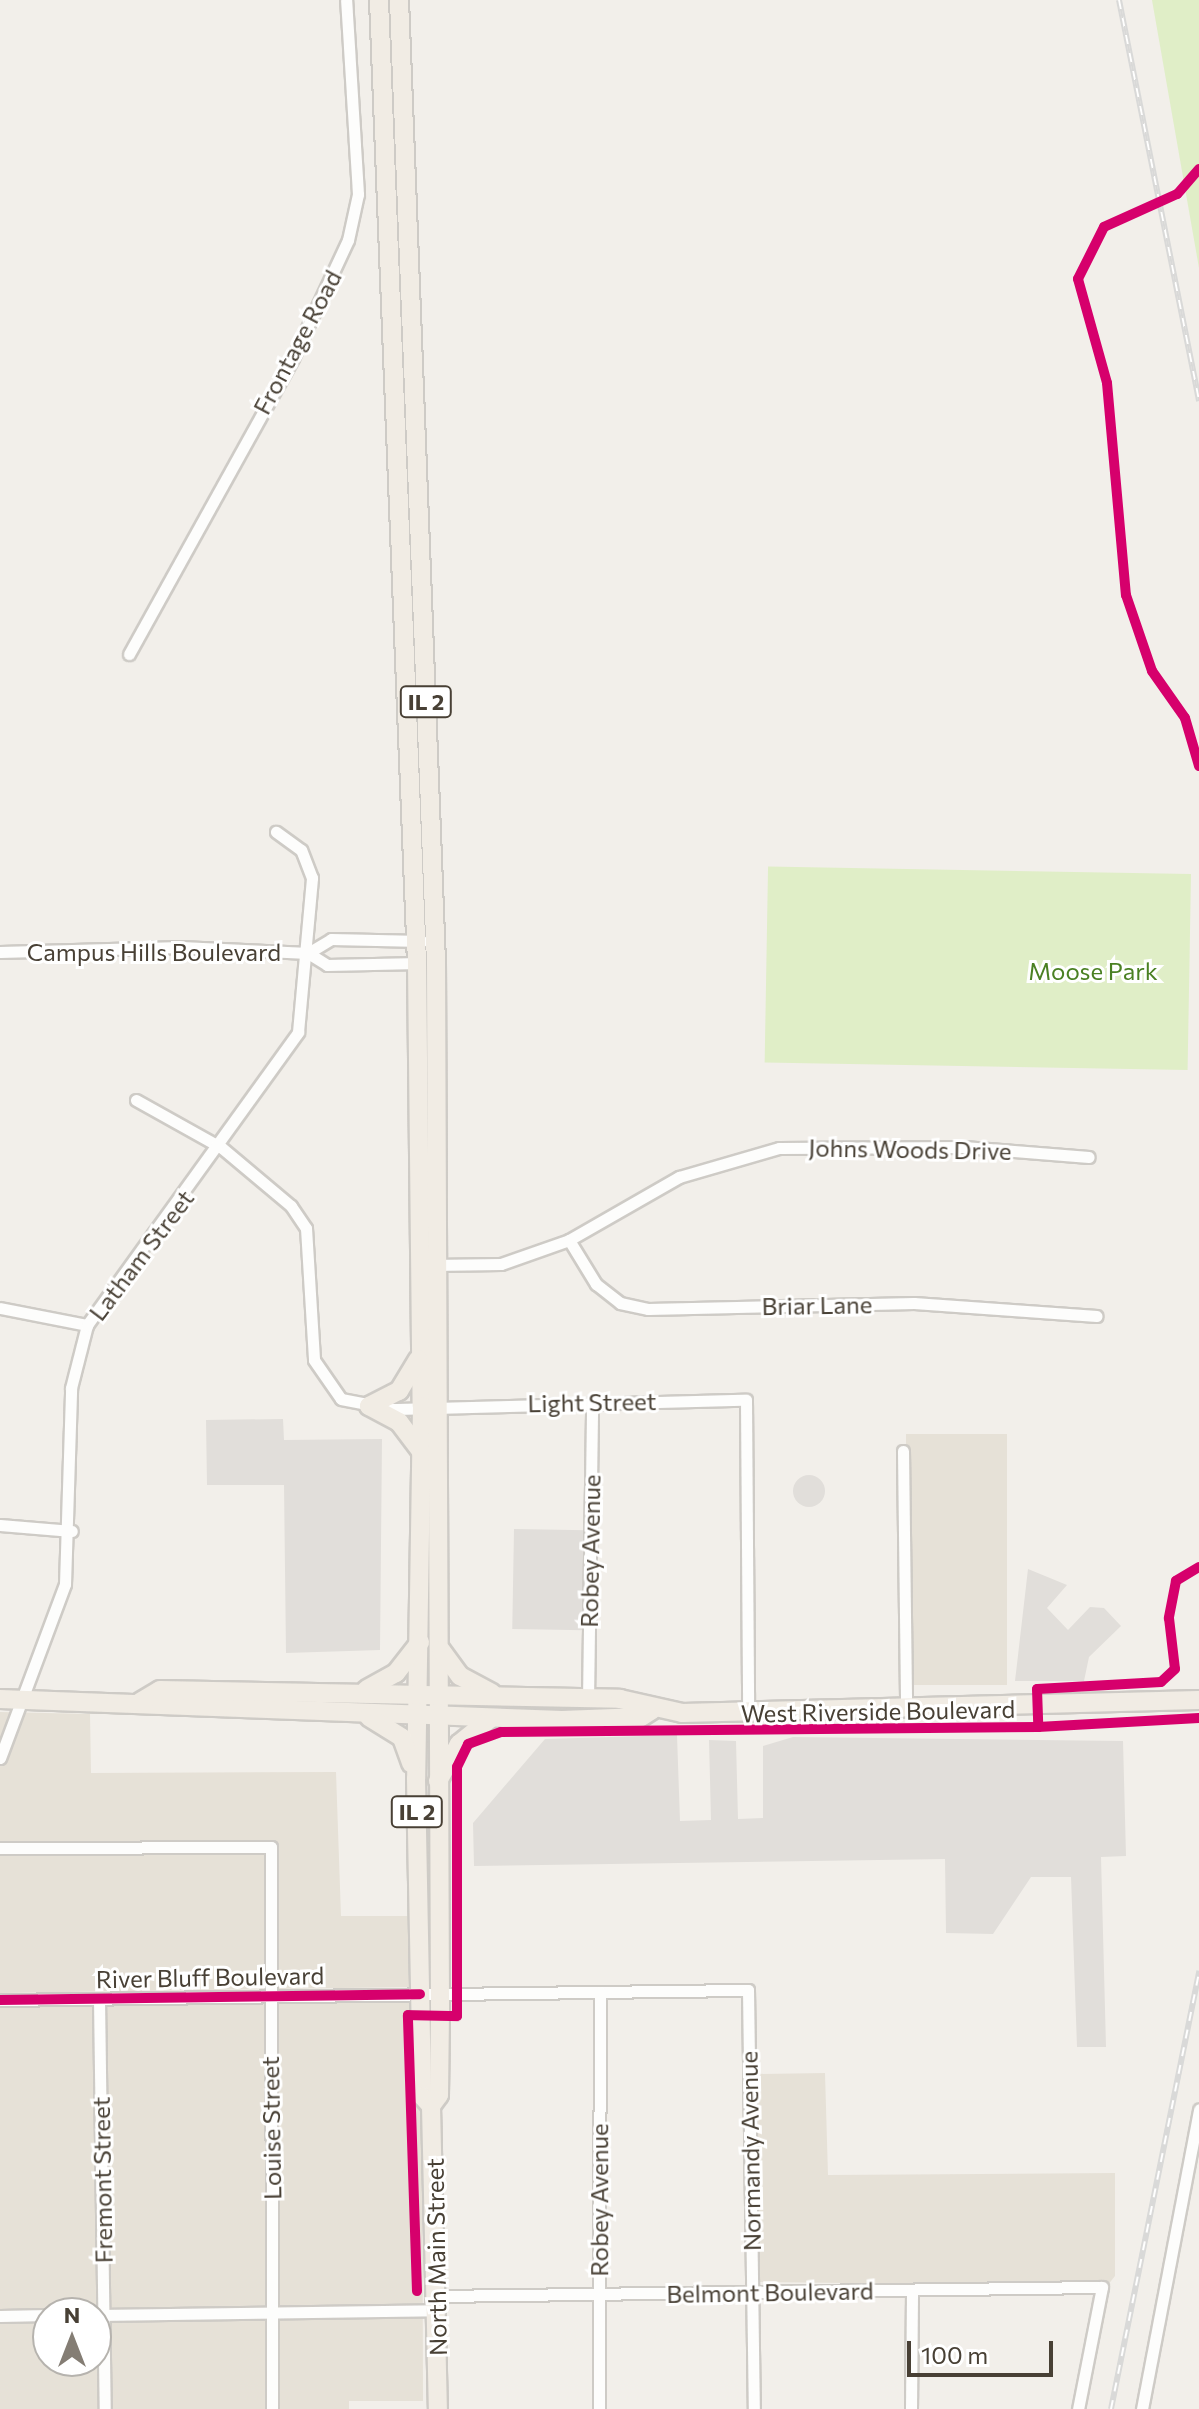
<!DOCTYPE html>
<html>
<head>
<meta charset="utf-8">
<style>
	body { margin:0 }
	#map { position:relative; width:1199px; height:2409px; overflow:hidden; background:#f2efea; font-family:Commissioner,sans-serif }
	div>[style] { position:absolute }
	.residential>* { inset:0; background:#e6e1d7; transform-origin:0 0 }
	.green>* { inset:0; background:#e0eec7; transform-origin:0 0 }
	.parking>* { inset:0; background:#e1deda; transform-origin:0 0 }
	.round { border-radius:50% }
	.roads { filter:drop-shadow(2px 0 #cecbc6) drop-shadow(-2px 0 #cecbc6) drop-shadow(0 2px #cecbc6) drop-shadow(0 -2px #cecbc6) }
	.street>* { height:11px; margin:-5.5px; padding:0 5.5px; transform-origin:5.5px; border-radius:5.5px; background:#fdfdfc }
	.primary>* { height:18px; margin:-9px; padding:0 9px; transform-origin:9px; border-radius:9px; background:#f1ece4 }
	.rail>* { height:6px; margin-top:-3px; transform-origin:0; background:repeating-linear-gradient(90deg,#fff 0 9px,#d9d9d8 0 18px); box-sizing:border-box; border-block:2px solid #d9d9d8 }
	.cycleway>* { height:10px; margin:-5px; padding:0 5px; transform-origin:5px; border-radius:5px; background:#d6006c }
	span { translate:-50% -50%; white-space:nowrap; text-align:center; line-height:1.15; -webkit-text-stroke:6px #fff; paint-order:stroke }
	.shield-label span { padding:2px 6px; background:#fff; border:2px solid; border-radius:6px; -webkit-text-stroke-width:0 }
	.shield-label { font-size:22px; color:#484035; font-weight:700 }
	.street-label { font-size:24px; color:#484035 }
	.park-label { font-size:24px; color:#4a8022 }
	.north { position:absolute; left:32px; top:2297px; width:80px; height:80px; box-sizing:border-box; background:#fff; border:2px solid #b6b3ae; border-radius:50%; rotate:0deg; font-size:22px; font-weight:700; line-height:32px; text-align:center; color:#484035 }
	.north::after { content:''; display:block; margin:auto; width:28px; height:36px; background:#847d74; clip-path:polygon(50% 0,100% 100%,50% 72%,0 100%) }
	.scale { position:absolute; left:907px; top:2341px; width:146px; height:36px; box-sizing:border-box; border:4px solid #484035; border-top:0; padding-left:10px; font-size:24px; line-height:28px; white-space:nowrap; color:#484035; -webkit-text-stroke:6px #fff; paint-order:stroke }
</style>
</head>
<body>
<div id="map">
	<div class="residential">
		<i style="left:906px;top:1434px;width:101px;height:251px"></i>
		<i style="clip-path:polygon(0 1712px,90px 1714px,91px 1773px,336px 1772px,341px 1916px,411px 1916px,409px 1987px,0 1993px)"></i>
		<i style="clip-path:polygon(evenodd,414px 1999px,422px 2010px,423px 2401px,349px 2401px,349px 2409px,0 2409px,0 2004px,414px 1999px,48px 2313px,96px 2313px,96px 2361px,48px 2361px,48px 2313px)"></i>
		<i style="clip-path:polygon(825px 2073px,828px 2175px,1115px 2173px,1115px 2276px,1107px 2286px,759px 2282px,755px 2074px)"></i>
	</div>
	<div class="green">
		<i style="clip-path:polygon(1152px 0,1199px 0,1199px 268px)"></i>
		<i style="left:1191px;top:874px;width:196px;height:423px;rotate:91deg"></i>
	</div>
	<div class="parking">
		<i style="clip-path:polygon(283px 1419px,284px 1440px,382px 1439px,380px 1650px,286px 1653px,284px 1485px,207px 1485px,206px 1420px)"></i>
		<i class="round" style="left:793px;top:1475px;width:32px;height:32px"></i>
		<i style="left:514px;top:1529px;width:73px;height:100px;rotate:1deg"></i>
		<i style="clip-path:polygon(1028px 1569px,1067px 1585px,1047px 1608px,1068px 1630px,1090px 1607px,1104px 1608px,1121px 1626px,1089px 1657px,1084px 1681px,1015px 1681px)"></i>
		<i style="clip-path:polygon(677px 1735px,680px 1821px,711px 1820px,709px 1740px,736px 1741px,738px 1819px,763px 1818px,763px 1746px,793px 1737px,1123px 1741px,1126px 1856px,1101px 1857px,1106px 2047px,1077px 2047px,1071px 1877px,1031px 1877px,993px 1934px,946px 1933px,945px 1859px,474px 1866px,473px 1823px,545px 1739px)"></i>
	</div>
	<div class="roads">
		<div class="street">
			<i style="left:129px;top:654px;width:338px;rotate:-61deg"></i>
			<i style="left:293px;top:358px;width:130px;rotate:-65deg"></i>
			<i style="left:348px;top:240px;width:47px;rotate:-77.7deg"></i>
			<i style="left:358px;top:194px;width:194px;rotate:-93.5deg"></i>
			<i style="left:0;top:952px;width:181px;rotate:-1.6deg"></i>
			<i style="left:181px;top:947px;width:127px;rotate:2.7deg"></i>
			<i style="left:308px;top:953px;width:22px;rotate:32deg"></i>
			<i style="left:327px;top:965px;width:92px;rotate:-1.2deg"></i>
			<i style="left:308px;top:953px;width:27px;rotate:-31deg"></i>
			<i style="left:331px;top:939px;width:91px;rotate:1.3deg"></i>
			<i style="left:136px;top:1100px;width:98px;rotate:29.2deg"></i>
			<i style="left:222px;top:1148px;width:90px;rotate:40deg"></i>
			<i style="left:291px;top:1206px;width:27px;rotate:56deg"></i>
			<i style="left:306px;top:1228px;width:132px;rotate:86.5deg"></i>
			<i style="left:314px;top:1360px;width:47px;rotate:55.3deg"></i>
			<i style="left:341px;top:1399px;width:53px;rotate:10.9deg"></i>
			<i style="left:393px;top:1409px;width:353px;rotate:-1.5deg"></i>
			<i style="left:746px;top:1400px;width:312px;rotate:89.6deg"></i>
			<i style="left:569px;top:1240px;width:52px;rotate:58.5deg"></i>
			<i style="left:596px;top:1284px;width:31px;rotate:38deg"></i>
			<i style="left:620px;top:1303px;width:29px;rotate:12deg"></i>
			<i style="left:648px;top:1309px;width:266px;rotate:-1.3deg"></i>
			<i style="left:914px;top:1303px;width:183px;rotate:4.1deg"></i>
			<i style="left:432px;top:1265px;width:69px;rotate:-0.8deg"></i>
			<i style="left:501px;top:1264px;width:72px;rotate:-19.4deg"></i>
			<i style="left:569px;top:1240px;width:127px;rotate:-29.8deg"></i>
			<i style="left:679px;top:1177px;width:104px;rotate:-16.2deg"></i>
			<i style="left:779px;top:1148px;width:185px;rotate:-0.3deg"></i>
			<i style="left:964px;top:1147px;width:125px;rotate:4.6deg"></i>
			<i style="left:0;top:1308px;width:89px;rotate:11.1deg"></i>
			<i style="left:903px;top:1451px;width:259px;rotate:89.3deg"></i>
			<i style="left:0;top:1525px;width:72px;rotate:4.8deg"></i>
			<i style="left:588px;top:1700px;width:298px;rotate:-89.2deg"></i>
			<i style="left:0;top:1758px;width:186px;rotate:-69.5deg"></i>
			<i style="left:65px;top:1584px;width:196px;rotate:-88.2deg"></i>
			<i style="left:71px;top:1388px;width:65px;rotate:-75.7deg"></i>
			<i style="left:87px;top:1325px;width:361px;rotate:-54.2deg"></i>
			<i style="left:298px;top:1032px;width:155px;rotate:-84.8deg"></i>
			<i style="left:312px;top:878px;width:30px;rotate:-111deg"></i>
			<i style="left:301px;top:850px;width:31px;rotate:-144deg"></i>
			<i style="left:0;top:1848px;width:271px;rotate:-0.2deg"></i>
			<i style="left:271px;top:1847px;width:562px;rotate:89.9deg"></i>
			<i style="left:99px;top:1999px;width:410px;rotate:89.2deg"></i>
			<i style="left:0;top:2000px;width:748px;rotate:-0.77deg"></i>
			<i style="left:748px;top:1990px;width:419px;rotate:89.2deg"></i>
			<i style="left:438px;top:2296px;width:664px;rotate:-0.78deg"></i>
			<i style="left:1102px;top:2287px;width:124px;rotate:101.1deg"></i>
			<i style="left:98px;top:2315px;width:339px;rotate:-0.8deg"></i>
			<i style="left:0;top:2316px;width:48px;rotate:-1.2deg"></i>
			<i style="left:599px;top:2409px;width:417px;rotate:-89.9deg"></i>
			<i style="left:911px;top:2409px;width:119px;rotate:-89.5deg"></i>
			<i style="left:1142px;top:2409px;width:305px;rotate:-79.2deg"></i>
		</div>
		<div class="primary">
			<i style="left:379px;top:0;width:964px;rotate:87.74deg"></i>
			<i style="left:417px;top:963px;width:443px;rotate:89.4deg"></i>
			<i style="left:422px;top:1406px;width:373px;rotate:90.9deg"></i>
			<i style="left:416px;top:1779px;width:317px;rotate:88.9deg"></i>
			<i style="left:422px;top:2096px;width:13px;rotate:48deg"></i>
			<i style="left:399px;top:0;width:963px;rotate:87.8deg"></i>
			<i style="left:436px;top:962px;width:1051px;rotate:89.78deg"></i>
			<i style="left:440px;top:2013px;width:82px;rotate:90.7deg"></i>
			<i style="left:439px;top:2095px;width:14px;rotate:126deg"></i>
			<i style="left:431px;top:2106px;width:303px;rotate:88.7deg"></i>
			<i style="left:369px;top:1406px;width:34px;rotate:-27deg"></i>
			<i style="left:399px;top:1391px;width:37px;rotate:-59deg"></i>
			<i style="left:369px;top:1406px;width:34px;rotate:28deg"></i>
			<i style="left:399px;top:1422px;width:36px;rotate:53deg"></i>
			<i style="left:441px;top:1650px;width:32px;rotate:54deg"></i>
			<i style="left:460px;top:1676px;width:36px;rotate:28deg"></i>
			<i style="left:367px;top:1689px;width:33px;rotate:-29deg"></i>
			<i style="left:396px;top:1673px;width:39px;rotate:-52deg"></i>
			<i style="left:0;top:1699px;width:562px;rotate:2.14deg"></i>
			<i style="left:562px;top:1720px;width:79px;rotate:-2.2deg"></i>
			<i style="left:641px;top:1717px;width:13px;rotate:-32deg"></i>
			<i style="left:140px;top:1702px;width:23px;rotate:-31deg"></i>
			<i style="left:160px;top:1690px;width:460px;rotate:1.1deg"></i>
			<i style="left:620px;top:1699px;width:64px;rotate:12.7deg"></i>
			<i style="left:682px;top:1713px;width:517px;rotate:-1.44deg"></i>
			<i style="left:369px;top:1717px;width:39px;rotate:32deg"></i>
			<i style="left:402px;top:1738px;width:27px;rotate:70deg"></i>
			<i style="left:438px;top:1781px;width:43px;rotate:-60.4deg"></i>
			<i style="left:459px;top:1744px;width:41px;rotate:-39.1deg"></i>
		</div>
	</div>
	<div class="rail">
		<i style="left:1119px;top:0;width:409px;rotate:78.7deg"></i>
		<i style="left:1111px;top:2409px;width:447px;rotate:-78.6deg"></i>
	</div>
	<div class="cycleway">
		<i style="left:1199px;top:169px;width:33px;rotate:131deg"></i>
		<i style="left:1177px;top:194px;width:80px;rotate:155.7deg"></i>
		<i style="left:1104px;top:227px;width:58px;rotate:116.6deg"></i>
		<i style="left:1078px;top:279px;width:108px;rotate:74.4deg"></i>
		<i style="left:1107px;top:383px;width:213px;rotate:84.9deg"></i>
		<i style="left:1126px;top:595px;width:80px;rotate:71.1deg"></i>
		<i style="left:1152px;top:671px;width:57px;rotate:54.9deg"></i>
		<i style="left:1185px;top:718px;width:50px;rotate:73.7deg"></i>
		<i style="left:1199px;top:1567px;width:27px;rotate:149deg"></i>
		<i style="left:1176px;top:1581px;width:38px;rotate:101deg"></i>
		<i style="left:1169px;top:1618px;width:51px;rotate:83.3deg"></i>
		<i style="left:1175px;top:1669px;width:19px;rotate:137deg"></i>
		<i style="left:1161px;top:1682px;width:124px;rotate:176.8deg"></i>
		<i style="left:1037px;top:1689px;width:38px;rotate:88deg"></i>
		<i style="left:1038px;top:1727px;width:161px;rotate:-3.2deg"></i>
		<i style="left:0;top:2000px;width:420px;rotate:-0.8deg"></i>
		<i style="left:417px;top:2291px;width:276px;rotate:-91.9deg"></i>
		<i style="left:408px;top:2015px;width:49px;rotate:1.2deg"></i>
		<i style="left:457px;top:2016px;width:249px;rotate:-90deg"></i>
		<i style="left:457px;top:1767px;width:25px;rotate:-64deg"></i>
		<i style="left:468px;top:1744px;width:35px;rotate:-20deg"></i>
		<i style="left:501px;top:1732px;width:537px;rotate:-0.53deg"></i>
	</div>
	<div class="shield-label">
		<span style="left:426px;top:702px">IL 2</span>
		<span style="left:417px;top:1812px">IL 2</span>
	</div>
	<div class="street-label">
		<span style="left:297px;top:342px;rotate:-62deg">Frontage Road</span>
		<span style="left:154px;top:952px">Campus Hills Boulevard</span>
		<span style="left:910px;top:1149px;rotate:1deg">Johns Woods Drive</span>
		<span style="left:141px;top:1255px;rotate:-53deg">Latham Street</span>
		<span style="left:817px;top:1305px;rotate:-1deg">Briar Lane</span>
		<span style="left:592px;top:1402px;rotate:-1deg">Light Street</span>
		<span style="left:590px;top:1551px;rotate:-89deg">Robey Avenue</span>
		<span style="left:878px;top:1711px;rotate:-1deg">West Riverside Boulevard</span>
		<span style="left:210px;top:1977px;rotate:-1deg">River Bluff Boulevard</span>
		<span style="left:271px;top:2128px;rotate:-91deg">Louise Street</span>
		<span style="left:750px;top:2151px;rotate:-91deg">Normandy Avenue</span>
		<span style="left:102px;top:2180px;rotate:-91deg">Fremont Street</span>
		<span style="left:599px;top:2200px;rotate:-90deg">Robey Avenue</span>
		<span style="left:436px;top:2257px;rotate:-91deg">North Main Street</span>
		<span style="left:770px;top:2292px;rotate:-1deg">Belmont Boulevard</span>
	</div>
	<div class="park-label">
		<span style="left:1093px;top:971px">Moose Park</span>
	</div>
	<div class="north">N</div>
	<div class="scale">100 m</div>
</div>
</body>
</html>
